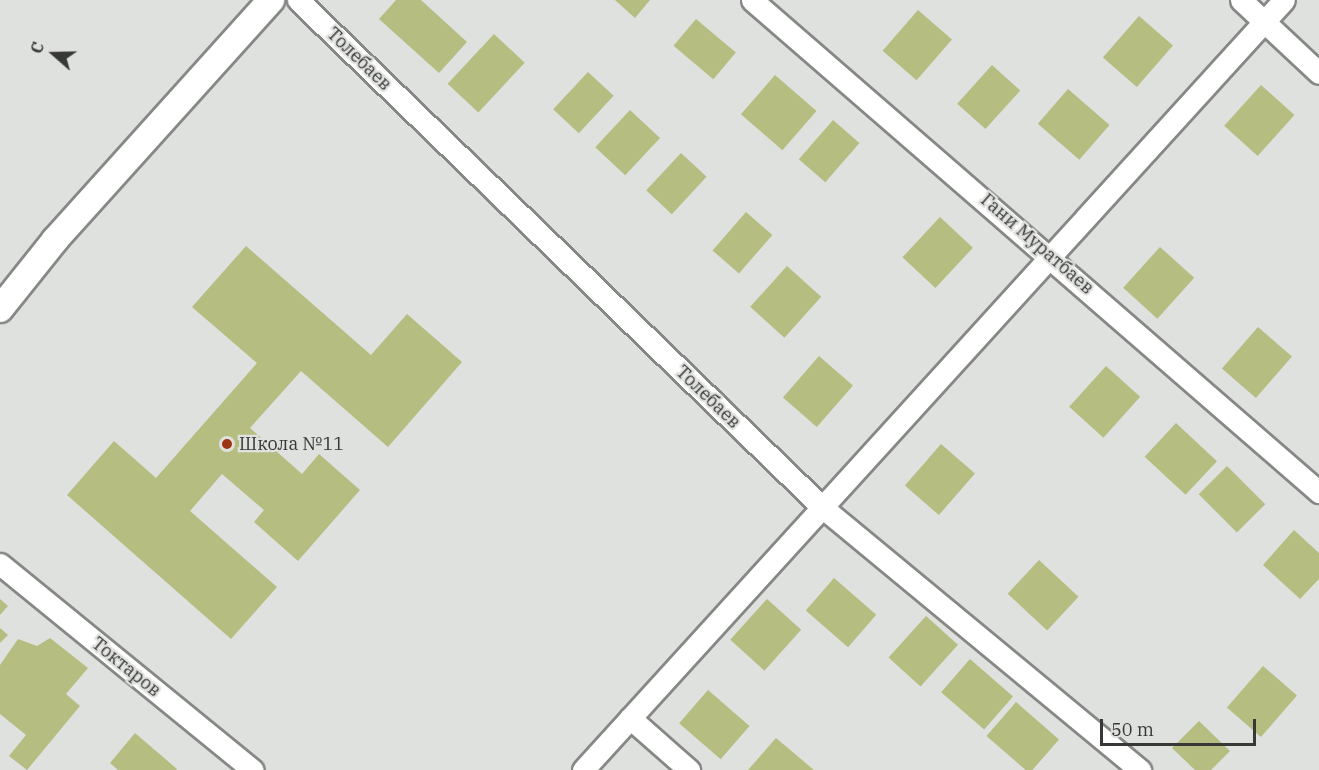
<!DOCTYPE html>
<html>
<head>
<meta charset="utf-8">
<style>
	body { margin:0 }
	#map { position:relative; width:1319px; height:770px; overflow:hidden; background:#dfe1de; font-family:"IBM Plex Serif",serif }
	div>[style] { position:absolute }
	.building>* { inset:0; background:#b5bd81; transform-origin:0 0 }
	.roads { filter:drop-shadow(2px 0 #868885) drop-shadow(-2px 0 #868885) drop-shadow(0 2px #868885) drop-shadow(0 -2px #868885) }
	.minor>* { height:21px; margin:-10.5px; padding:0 10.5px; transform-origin:10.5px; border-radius:10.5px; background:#fff }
	.tertiary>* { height:26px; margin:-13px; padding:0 13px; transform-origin:13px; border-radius:13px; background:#fff }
	.dots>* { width:16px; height:16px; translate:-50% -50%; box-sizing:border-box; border:3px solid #dfe1de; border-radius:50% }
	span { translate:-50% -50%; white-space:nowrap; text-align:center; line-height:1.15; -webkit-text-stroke:4.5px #dfe1de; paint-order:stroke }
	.street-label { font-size:18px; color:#383837 }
	.poi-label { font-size:18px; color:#383837 }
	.left { translate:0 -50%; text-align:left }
	.north { position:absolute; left:24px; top:24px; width:60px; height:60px; -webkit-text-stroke:4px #dfe1de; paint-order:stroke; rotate:290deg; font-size:16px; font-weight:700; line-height:24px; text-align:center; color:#383837 }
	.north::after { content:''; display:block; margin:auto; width:21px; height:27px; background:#383837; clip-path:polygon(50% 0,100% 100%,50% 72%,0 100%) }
	.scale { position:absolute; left:1100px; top:719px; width:156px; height:27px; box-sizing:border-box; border:3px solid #383837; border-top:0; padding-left:8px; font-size:18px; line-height:21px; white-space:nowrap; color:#383837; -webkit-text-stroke:4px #dfe1de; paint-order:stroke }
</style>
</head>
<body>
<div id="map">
	<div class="building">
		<i style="clip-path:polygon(396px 0,421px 0,467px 42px,439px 73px,379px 19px)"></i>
		<i style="clip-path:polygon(615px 0,650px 0,635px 18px)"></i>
		<i style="left:918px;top:10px;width:45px;height:54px;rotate:41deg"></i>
		<i style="left:1139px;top:16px;width:45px;height:55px;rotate:41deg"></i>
		<i style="left:696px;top:19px;width:52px;height:35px;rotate:40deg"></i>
		<i style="left:494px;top:34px;width:42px;height:68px;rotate:43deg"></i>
		<i style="left:992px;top:65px;width:38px;height:52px;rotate:42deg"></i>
		<i style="left:588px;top:72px;width:35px;height:51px;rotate:43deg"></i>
		<i style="left:775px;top:75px;width:55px;height:52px;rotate:41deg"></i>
		<i style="left:1261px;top:85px;width:45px;height:55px;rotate:42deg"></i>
		<i style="left:1068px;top:89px;width:55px;height:46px;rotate:41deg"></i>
		<i style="left:630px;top:110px;width:41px;height:51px;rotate:43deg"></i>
		<i style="left:833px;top:120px;width:35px;height:52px;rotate:41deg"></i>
		<i style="left:681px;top:153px;width:35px;height:51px;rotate:43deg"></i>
		<i style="left:746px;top:212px;width:35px;height:51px;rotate:41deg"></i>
		<i style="left:940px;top:217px;width:45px;height:55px;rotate:43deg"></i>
		<i style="clip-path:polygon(246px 246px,371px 355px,407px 314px,462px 362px,388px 447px,301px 371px,250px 428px,302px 474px,319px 454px,360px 490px,298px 561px,254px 522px,264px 510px,222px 474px,190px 511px,277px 587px,231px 639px,67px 495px,114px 441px,156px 478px,257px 363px,192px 307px)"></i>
		<i style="left:1160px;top:247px;width:46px;height:55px;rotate:42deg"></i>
		<i style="left:787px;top:266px;width:46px;height:55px;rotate:42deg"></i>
		<i style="left:1258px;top:327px;width:45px;height:55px;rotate:41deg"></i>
		<i style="left:819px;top:356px;width:45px;height:55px;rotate:41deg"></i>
		<i style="left:1106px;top:366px;width:46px;height:55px;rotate:42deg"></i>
		<i style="left:1176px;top:423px;width:56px;height:46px;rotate:43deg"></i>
		<i style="left:941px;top:444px;width:45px;height:55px;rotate:41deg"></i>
		<i style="left:1227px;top:466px;width:54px;height:40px;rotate:45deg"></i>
		<i style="clip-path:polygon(1294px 530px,1319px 553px,1319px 579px,1300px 599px,1263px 565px)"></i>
		<i style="left:1039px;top:560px;width:54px;height:46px;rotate:43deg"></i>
		<i style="left:834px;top:578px;width:56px;height:43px;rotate:41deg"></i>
		<i style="clip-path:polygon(0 599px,8px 606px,0 615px)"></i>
		<i style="left:767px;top:599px;width:46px;height:55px;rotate:42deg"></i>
		<i style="left:926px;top:616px;width:43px;height:56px;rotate:42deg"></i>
		<i style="clip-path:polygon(0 628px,8px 635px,0 643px)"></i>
		<i style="clip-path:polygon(50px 638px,88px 668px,66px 694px,80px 706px,27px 770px,9px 756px,26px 735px,0 714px,0 665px,18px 639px,37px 646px)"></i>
		<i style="left:970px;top:659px;width:57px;height:44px;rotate:41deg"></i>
		<i style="left:1263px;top:666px;width:45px;height:55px;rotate:41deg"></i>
		<i style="left:708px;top:690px;width:55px;height:44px;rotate:41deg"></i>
		<i style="left:1016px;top:702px;width:57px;height:45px;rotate:41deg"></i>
		<i style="clip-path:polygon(1199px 721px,1230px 751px,1211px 770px,1195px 770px,1172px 748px)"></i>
		<i style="clip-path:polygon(135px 733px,177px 769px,176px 770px,118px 770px,110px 763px)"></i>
		<i style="clip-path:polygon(776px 738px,814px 770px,748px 770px)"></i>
	</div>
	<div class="roads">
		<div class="minor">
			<i style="left:298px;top:0;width:729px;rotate:44.06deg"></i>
			<i style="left:822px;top:507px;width:413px;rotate:39.6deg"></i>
			<i style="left:752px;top:0;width:751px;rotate:40.95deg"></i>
			<i style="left:1241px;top:0;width:107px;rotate:43.1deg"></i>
			<i style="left:0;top:564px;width:326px;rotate:39.2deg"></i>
			<i style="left:630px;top:718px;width:79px;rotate:41.4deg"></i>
			<i style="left:583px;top:770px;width:1041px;rotate:-47.69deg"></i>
		</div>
		<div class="tertiary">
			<i style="left:0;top:309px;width:88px;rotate:-51.4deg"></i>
			<i style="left:55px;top:240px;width:323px;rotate:-48deg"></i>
		</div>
	</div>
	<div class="dots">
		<i style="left:227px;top:444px;background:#9d3615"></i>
	</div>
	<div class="street-label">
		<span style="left:359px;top:59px;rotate:44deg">Толебаев</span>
		<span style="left:1037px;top:244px;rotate:41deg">Гани Муратбаев</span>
		<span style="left:708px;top:397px;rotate:44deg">Толебаев</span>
		<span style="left:126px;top:667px;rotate:39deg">Токтаров</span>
	</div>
	<div class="poi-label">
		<span class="left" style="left:239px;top:444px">Школа №11</span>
	</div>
	<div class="north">С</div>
	<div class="scale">50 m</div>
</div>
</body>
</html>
